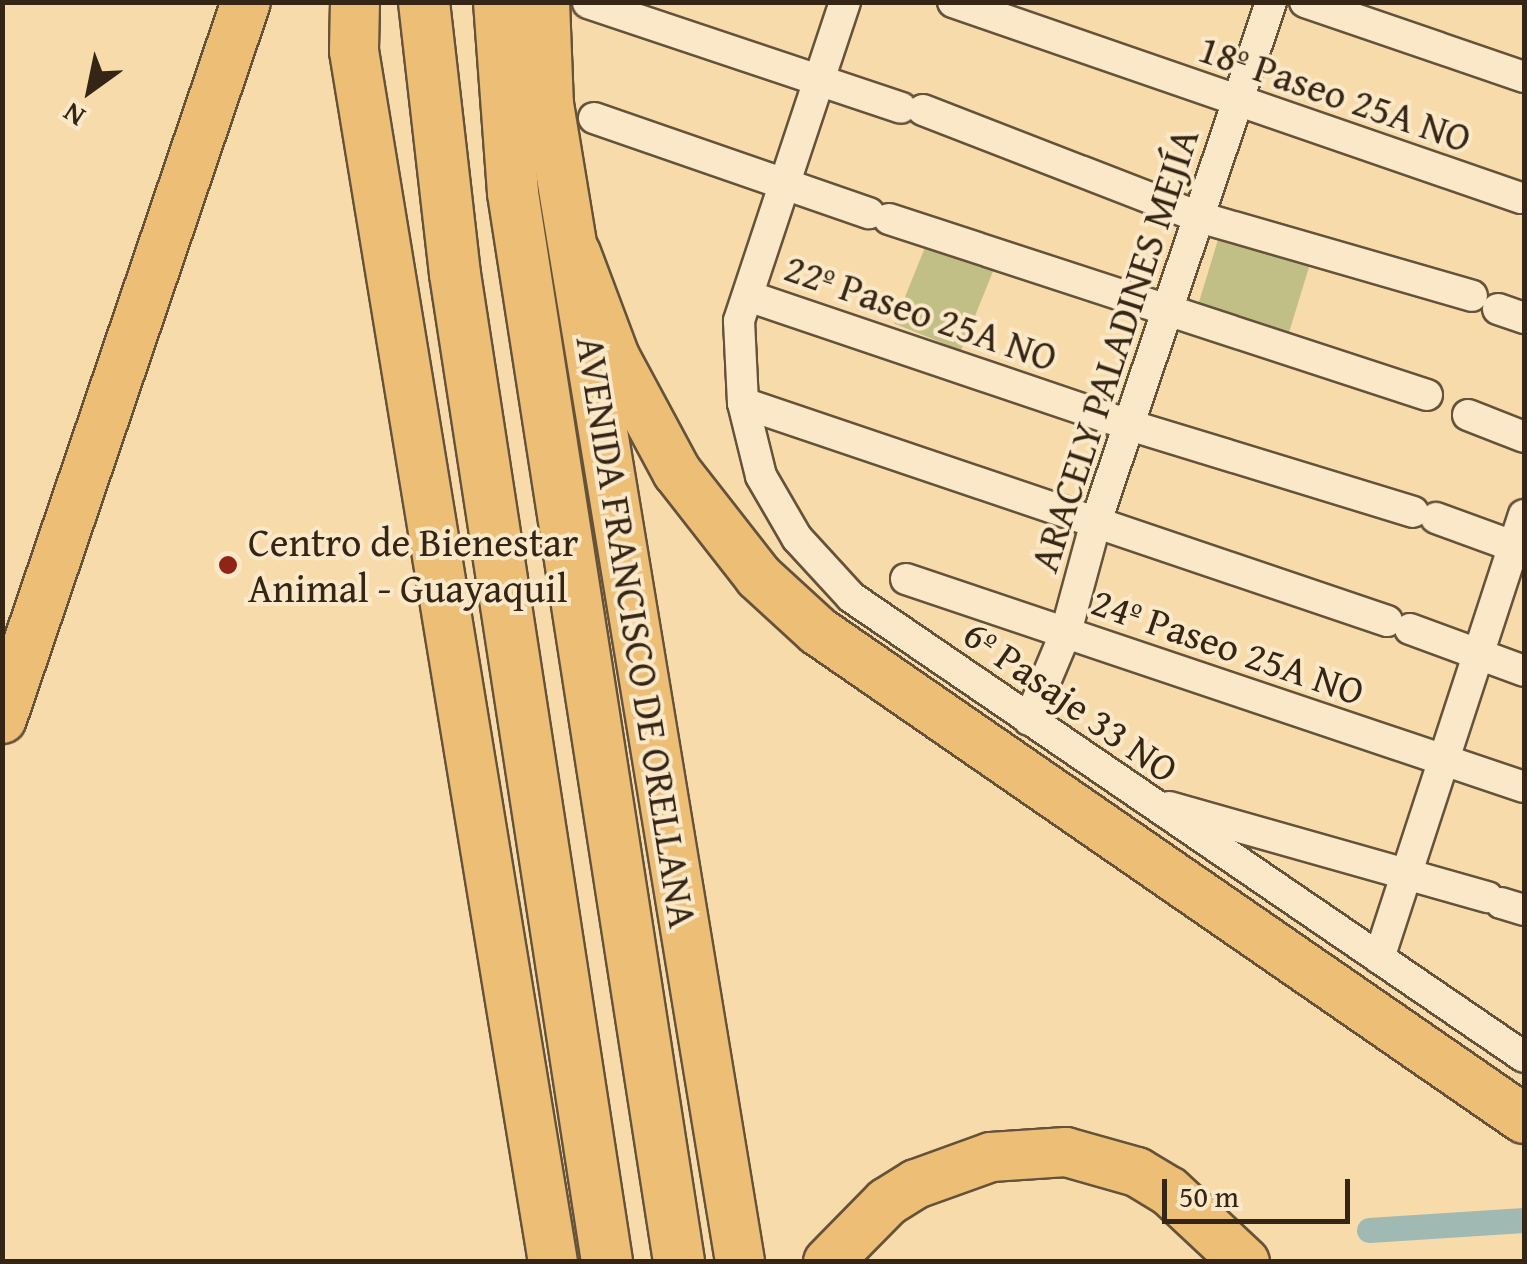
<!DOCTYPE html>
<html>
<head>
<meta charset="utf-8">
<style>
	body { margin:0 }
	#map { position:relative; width:1527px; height:1264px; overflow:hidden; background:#f7dbab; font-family:"Gentium Book Plus",serif }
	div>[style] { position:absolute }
	.green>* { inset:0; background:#c1bf86; transform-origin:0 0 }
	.canal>* { height:25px; margin:-12.5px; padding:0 12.5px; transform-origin:12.5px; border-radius:12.5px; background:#a0b9b3 }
	.roads { filter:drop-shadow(2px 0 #65523a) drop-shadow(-2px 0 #65523a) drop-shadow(0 2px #65523a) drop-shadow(0 -2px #65523a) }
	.minor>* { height:30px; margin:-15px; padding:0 15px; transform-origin:15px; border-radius:15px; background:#fae8c8 }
	.primary>* { height:48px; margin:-24px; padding:0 24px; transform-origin:24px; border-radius:24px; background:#ecbe76 }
	.trunk>* { height:50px; margin:-25px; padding:0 25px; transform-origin:25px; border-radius:25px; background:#ecbe76 }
	.dots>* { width:28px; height:28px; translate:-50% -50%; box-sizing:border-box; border:5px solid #fae8c8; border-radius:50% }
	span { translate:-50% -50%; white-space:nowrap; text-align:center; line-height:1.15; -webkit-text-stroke:8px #fae8c8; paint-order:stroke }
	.street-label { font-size:40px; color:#342514 }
	.poi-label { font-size:40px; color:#342514 }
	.left { translate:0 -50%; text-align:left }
	.frame { position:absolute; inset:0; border:5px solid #342514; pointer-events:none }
	.north { position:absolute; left:40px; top:40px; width:100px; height:100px; -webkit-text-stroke:8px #fae8c8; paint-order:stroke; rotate:213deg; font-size:28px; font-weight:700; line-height:40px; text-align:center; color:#342514 }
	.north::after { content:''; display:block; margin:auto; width:35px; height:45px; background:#342514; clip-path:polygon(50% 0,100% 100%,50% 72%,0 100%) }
	.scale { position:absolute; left:1162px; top:1179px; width:188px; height:45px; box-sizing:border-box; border:5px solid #342514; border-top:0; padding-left:12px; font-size:30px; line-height:35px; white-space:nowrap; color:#342514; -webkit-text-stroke:8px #fae8c8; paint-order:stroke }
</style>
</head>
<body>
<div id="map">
	<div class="green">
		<i style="left:1221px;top:230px;width:95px;height:88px;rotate:17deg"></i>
		<i style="left:928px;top:240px;width:72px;height:90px;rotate:22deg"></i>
	</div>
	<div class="canal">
		<i style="left:1369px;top:1230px;width:155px;rotate:-3.7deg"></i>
	</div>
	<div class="roads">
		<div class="minor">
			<i style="left:845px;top:2px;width:336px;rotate:108.4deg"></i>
			<i style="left:739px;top:321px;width:82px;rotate:87.2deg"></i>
			<i style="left:743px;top:403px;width:75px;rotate:76.1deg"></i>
			<i style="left:761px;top:476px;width:72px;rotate:59.9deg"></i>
			<i style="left:797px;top:538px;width:80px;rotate:47.5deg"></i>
			<i style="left:851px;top:597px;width:815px;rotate:34.35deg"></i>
			<i style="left:953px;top:2px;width:601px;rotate:19.04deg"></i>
			<i style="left:1305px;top:2px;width:231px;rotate:18.9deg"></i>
			<i style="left:588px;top:3px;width:330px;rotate:18.5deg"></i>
			<i style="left:923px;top:110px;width:296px;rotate:21.2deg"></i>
			<i style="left:1199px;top:217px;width:284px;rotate:16.1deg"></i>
			<i style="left:594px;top:118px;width:291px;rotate:19.1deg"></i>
			<i style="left:889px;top:219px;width:566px;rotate:18.11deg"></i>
			<i style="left:748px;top:296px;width:402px;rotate:18.7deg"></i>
			<i style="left:1129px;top:425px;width:297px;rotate:17deg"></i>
			<i style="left:1498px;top:309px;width:28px;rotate:19deg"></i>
			<i style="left:743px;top:403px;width:680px;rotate:18.7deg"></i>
			<i style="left:1468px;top:415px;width:60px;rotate:21.4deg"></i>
			<i style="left:1436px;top:518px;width:94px;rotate:20deg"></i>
			<i style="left:906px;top:579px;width:652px;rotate:18.6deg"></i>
			<i style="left:1410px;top:629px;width:121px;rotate:20.2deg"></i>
			<i style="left:1029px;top:720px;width:95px;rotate:-67.2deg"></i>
			<i style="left:1066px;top:632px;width:111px;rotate:-74.8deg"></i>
			<i style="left:1095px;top:525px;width:552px;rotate:-71.4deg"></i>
			<i style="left:1169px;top:807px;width:331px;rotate:15.8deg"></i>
			<i style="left:1501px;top:903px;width:24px;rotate:17deg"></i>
			<i style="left:1379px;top:958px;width:466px;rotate:-71.9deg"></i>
		</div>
		<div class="primary">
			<i style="left:355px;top:2px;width:49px;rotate:91.2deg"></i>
			<i style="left:354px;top:51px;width:1227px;rotate:80.67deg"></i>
			<i style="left:545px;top:2px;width:102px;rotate:87.8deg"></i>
			<i style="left:549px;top:104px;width:1174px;rotate:80.63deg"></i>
			<i style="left:576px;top:253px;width:111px;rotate:69.4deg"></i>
			<i style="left:615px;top:357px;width:131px;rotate:61.7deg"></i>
			<i style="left:677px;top:472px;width:133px;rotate:52deg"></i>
			<i style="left:759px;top:577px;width:80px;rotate:42.5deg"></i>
			<i style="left:818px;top:631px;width:858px;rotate:34.65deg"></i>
			<i style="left:2px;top:719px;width:757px;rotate:-71.21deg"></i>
			<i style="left:828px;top:1262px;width:84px;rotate:-45.5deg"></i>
			<i style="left:887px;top:1202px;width:34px;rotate:-32deg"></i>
			<i style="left:916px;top:1184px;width:80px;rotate:-19.8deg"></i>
			<i style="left:991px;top:1157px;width:75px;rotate:-3.8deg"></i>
			<i style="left:1066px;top:1152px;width:74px;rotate:15.7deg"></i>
			<i style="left:1137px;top:1172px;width:37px;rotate:31deg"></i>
			<i style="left:1169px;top:1191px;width:104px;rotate:43.1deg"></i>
		</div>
		<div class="trunk">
			<i style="left:424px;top:2px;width:274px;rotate:83.5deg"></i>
			<i style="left:455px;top:274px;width:1000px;rotate:81.25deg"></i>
			<i style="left:499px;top:2px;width:192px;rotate:85.8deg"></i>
			<i style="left:513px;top:193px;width:1082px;rotate:81.17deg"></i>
		</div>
	</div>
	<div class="dots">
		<i style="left:228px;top:565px;background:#8f2418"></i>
	</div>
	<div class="street-label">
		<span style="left:1335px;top:93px;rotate:19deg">18º Paseo 25A NO</span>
		<span style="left:921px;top:312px;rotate:19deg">22º Paseo 25A NO</span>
		<span style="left:1114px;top:350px;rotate:-72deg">ARACELY PALADINES MEJÍA</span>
		<span style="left:637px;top:632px;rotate:81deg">AVENIDA FRANCISCO DE ORELLANA</span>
		<span style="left:1228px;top:646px;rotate:19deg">24º Paseo 25A NO</span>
		<span style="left:1071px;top:701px;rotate:35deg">6º Pasaje 33 NO</span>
	</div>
	<div class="poi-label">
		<span class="left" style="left:248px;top:565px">Centro de Bienestar<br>Animal - Guayaquil</span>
	</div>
	<div class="frame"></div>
	<div class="north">N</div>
	<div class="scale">50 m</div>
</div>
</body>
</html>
